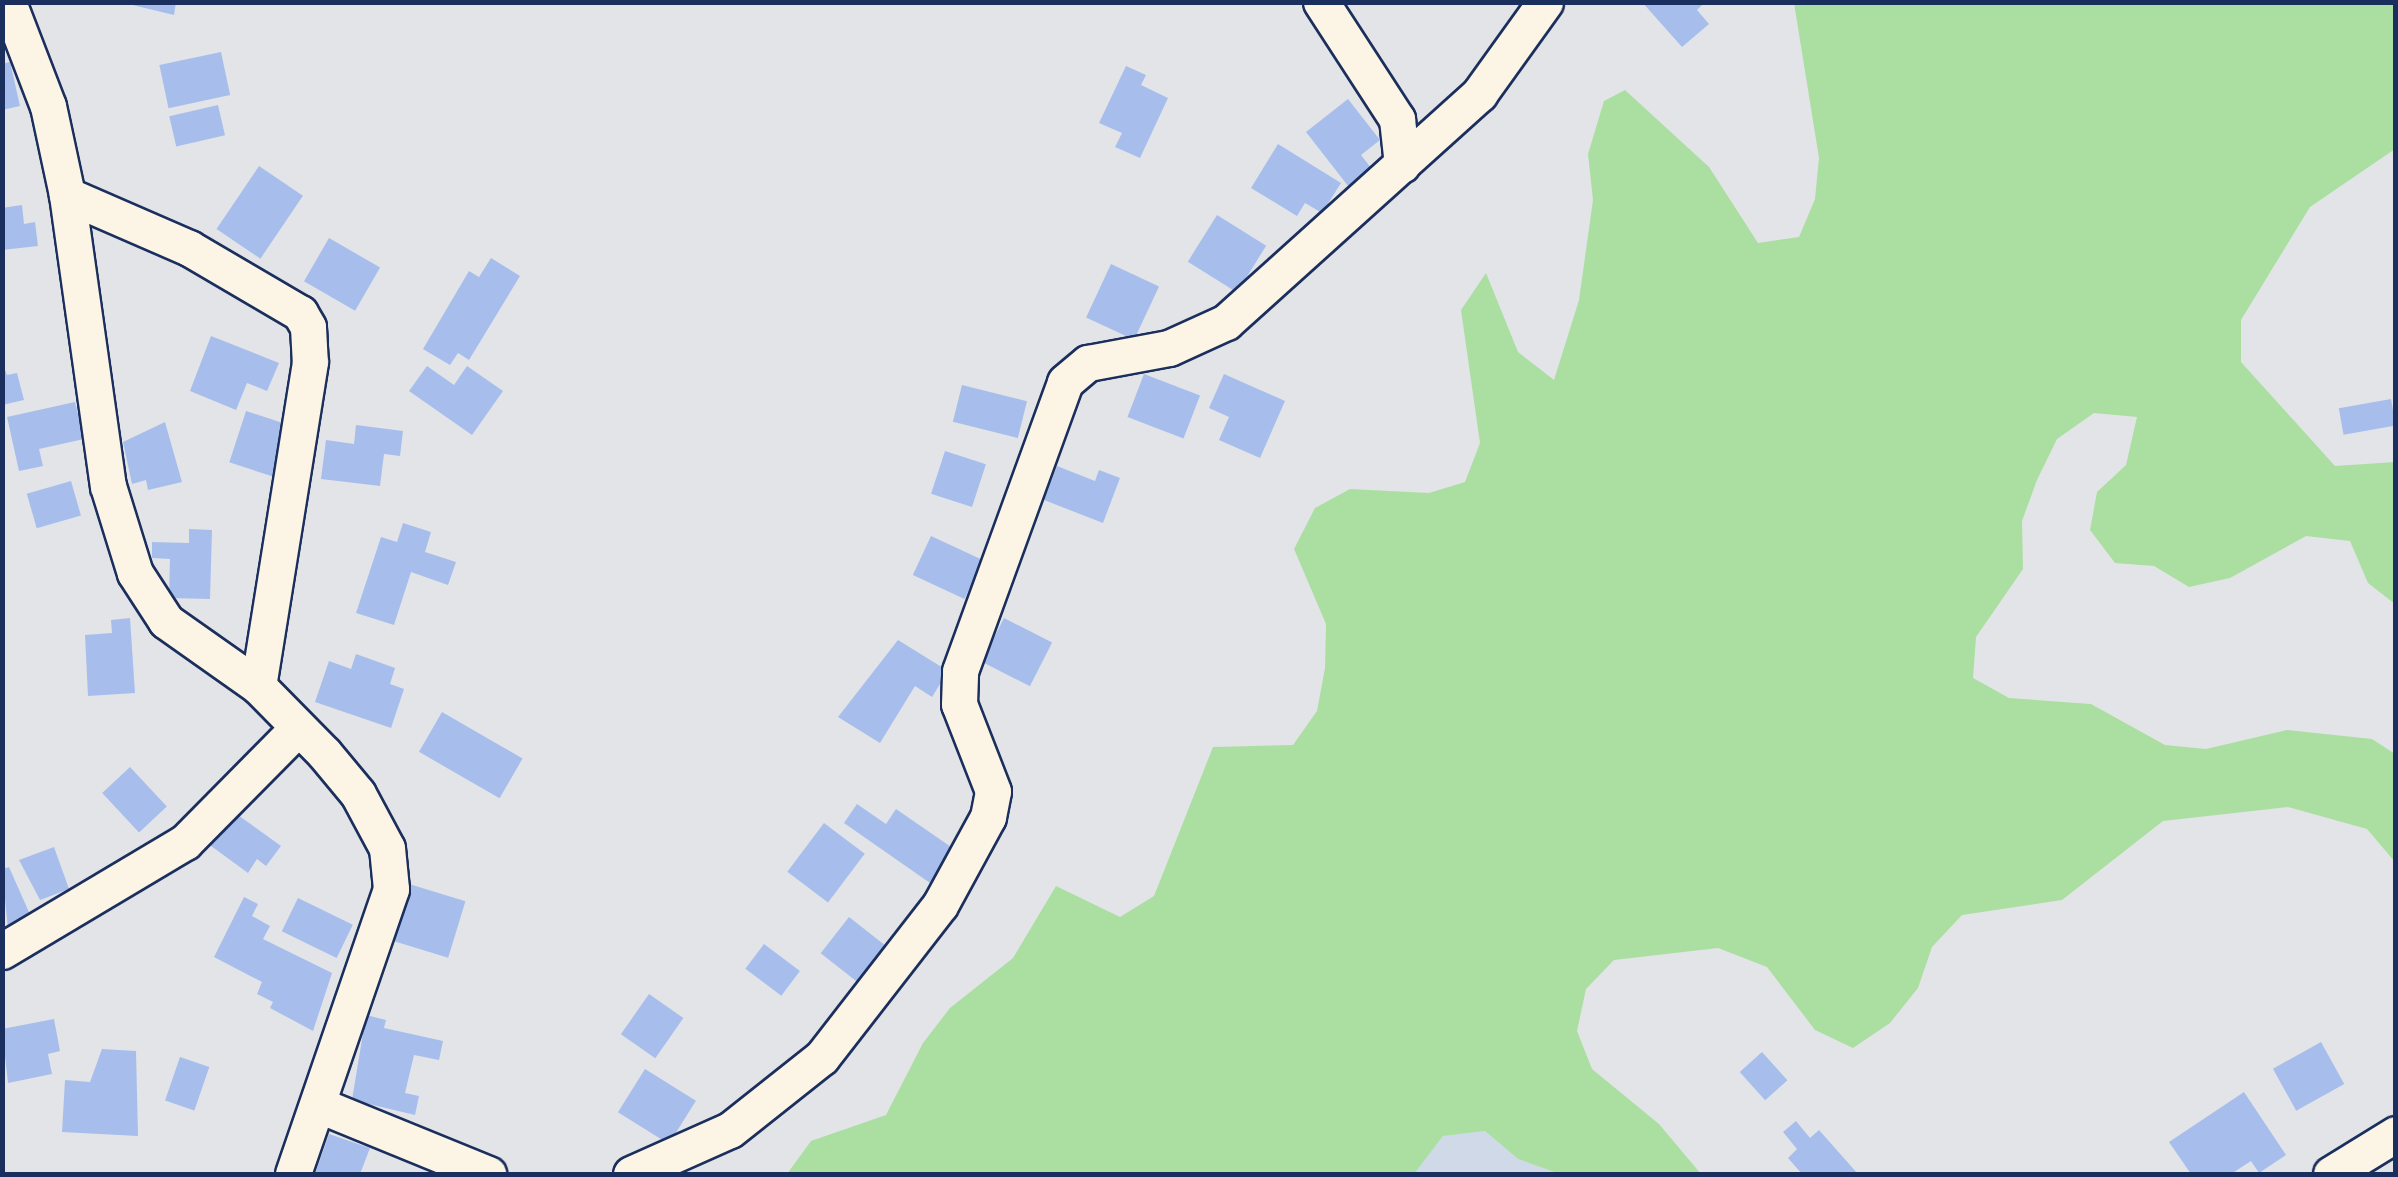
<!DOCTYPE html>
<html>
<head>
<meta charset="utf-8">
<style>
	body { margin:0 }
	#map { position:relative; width:2398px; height:1177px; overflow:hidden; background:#e2e4e7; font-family:"Balsamiq Sans",sans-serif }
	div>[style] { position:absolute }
	.built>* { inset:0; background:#d0d9e8 }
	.green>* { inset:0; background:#abdfa1 }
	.building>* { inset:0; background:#a7beec; transform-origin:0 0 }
	.roads { filter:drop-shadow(2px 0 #1b2f5e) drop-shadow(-2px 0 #1b2f5e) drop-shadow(0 2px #1b2f5e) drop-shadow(0 -2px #1b2f5e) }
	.street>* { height:35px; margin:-17.5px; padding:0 17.5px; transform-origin:17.5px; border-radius:17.5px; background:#fcf5e5 }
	span { translate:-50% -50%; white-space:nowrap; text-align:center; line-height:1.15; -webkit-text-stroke:9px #fcf5e5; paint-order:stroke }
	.frame { position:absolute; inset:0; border:5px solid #1b2f5e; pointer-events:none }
</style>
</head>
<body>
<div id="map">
	<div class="built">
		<i style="clip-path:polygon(1485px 1131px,1518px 1159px,1560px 1174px,1414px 1174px,1443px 1136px)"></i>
	</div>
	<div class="green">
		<i style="clip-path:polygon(1794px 3px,2395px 3px,2395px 149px,2310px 207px,2241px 320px,2241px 362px,2335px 466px,2395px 462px,2395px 604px,2368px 583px,2350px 541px,2306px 536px,2230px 578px,2189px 587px,2154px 566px,2115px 563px,2090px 530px,2097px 492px,2126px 465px,2137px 417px,2094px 413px,2057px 439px,2037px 480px,2022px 521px,2023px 569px,1976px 637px,1973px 678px,2009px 698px,2091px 704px,2165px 745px,2206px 749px,2287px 730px,2372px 739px,2395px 754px,2395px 862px,2367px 829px,2288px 807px,2163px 821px,2062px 900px,1962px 915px,1932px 947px,1918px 988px,1890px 1023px,1853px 1048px,1815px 1030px,1767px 967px,1718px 948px,1614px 960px,1586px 989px,1577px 1031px,1592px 1069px,1659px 1124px,1701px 1174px,1560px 1174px,1518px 1159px,1485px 1131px,1443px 1136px,1414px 1174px,787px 1174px,811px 1141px,886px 1115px,923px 1043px,950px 1008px,1013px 958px,1056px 886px,1120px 917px,1154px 896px,1213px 747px,1293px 745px,1317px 711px,1325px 668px,1326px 624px,1294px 549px,1315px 508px,1350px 489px,1429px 493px,1465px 482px,1480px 443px,1461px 310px,1486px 273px,1518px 352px,1554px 380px,1579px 300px,1593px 200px,1588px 154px,1604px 101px,1625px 90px,1709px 167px,1758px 243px,1799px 237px,1815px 199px,1819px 158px)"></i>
	</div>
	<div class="building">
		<i style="clip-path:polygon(120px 2px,176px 2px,174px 15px)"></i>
		<i style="clip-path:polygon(1642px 2px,1705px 2px,1697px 10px,1709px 24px,1682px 47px)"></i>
		<i style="left:221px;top:52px;width:44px;height:63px;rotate:78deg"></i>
		<i style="clip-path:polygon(10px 62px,20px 106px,2px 110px,2px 64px)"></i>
		<i style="clip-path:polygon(1126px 66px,1146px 75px,1141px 85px,1168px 98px,1140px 158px,1115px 147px,1122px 133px,1099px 123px)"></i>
		<i style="clip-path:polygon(1348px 99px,1380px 140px,1361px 155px,1375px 173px,1352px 191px,1306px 132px)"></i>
		<i style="left:218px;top:105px;width:31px;height:50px;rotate:77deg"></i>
		<i style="clip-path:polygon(1278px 144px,1341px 183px,1322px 213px,1305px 203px,1297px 216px,1251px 188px)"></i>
		<i style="left:259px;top:166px;width:53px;height:76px;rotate:34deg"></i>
		<i style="clip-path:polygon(22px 205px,24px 224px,35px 222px,38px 246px,2px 250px,2px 208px)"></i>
		<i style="left:1217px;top:215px;width:58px;height:55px;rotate:32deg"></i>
		<i style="left:329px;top:238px;width:59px;height:50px;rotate:30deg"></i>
		<i style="clip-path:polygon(491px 258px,520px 276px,469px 360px,458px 353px,450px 365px,423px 349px,469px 271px,479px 277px)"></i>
		<i style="left:1111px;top:264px;width:53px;height:59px;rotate:25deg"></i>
		<i style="clip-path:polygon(211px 336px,279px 363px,267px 391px,247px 383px,236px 410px,190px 391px)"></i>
		<i style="clip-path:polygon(2px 362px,7px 375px,17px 373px,24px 400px,2px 405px)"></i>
		<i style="clip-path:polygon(427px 366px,454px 385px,467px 366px,503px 391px,472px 435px,409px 391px)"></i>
		<i style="left:1144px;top:374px;width:60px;height:46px;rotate:21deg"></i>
		<i style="clip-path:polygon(1224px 374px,1285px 401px,1260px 458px,1219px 440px,1229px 417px,1209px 408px)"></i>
		<i style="left:962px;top:385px;width:67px;height:38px;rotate:14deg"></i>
		<i style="left:2391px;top:399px;width:27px;height:53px;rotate:80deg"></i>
		<i style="clip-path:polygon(75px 402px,84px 439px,39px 449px,43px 466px,19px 471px,7px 417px)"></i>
		<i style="left:246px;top:411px;width:45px;height:54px;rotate:18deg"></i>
		<i style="clip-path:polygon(165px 422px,182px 482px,148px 490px,146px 480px,132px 484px,123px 442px)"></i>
		<i style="clip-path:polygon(356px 425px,403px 431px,400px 456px,384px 454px,380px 486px,321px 479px,326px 440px,354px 444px)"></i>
		<i style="left:945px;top:451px;width:43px;height:45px;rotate:18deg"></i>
		<i style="clip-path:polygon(1057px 466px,1095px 481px,1099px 470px,1120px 478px,1103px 523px,1044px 500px)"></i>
		<i style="left:71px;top:481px;width:36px;height:46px;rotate:74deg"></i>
		<i style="clip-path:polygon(403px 523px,431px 532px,425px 552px,456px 562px,448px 585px,411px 572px,394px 625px,356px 613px,381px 537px,397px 542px)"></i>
		<i style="clip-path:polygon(189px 529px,212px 530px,210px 599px,169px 598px,170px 559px,152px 558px,152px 542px,189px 543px)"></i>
		<i style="left:931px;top:536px;width:57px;height:43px;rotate:25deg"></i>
		<i style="clip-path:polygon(130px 618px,135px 693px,88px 696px,85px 635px,112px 633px,111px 620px)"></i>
		<i style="left:1004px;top:618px;width:54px;height:49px;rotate:27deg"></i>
		<i style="clip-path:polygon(898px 640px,948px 671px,932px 697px,915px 686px,880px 743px,838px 717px)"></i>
		<i style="clip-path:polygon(356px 654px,395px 668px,390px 684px,404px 689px,391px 728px,315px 702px,329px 661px,351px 669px)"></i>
		<i style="left:442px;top:712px;width:93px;height:46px;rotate:30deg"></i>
		<i style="left:130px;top:767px;width:54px;height:38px;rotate:47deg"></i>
		<i style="clip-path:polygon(857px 804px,886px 824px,896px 809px,954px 849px,930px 883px,844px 823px)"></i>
		<i style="clip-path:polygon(231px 810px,281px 846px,266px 866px,257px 859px,248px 873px,207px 843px)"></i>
		<i style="left:824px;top:823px;width:51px;height:61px;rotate:37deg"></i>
		<i style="clip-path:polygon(54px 847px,69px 889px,40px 900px,19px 860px)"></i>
		<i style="clip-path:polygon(9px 867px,32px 919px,8px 929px,2px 869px)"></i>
		<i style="left:409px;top:884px;width:59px;height:59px;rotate:17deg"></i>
		<i style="clip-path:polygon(244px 897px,258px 904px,252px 916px,270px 926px,263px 939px,332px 973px,313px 1031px,270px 1008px,273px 1002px,257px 994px,262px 982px,214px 957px)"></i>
		<i style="left:298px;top:898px;width:61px;height:37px;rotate:26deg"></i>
		<i style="left:849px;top:917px;width:51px;height:46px;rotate:38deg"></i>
		<i style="left:764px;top:944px;width:45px;height:31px;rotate:37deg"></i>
		<i style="left:649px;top:994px;width:42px;height:49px;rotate:35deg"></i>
		<i style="clip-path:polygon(366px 1015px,386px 1020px,384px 1028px,443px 1041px,439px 1060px,414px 1055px,405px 1093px,419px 1096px,415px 1115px,352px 1100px)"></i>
		<i style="clip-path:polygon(54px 1019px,60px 1051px,48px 1054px,52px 1074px,8px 1083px,2px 1029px)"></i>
		<i style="left:2321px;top:1042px;width:48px;height:55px;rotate:61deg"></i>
		<i style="clip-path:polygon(102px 1049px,136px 1051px,138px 1136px,62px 1132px,65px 1080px,90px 1082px)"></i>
		<i style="left:1762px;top:1052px;width:38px;height:30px;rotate:48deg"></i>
		<i style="left:180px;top:1057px;width:31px;height:46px;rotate:19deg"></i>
		<i style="left:645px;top:1069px;width:60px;height:51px;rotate:32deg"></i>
		<i style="clip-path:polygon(2244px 1092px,2286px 1155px,2259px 1173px,2251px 1161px,2231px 1174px,2191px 1174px,2169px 1142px)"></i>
		<i style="clip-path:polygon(1796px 1121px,1810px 1138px,1819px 1130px,1858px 1174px,1802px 1174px,1788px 1158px,1797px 1149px,1783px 1132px)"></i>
		<i style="clip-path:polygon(329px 1134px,370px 1148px,360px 1174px,315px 1174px)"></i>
	</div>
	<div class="roads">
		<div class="street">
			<i style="left:8px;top:2px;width:111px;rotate:69deg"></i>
			<i style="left:48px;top:106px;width:91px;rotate:77.9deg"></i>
			<i style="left:67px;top:195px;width:294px;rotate:82deg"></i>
			<i style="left:108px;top:486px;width:91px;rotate:72.8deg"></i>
			<i style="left:135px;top:573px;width:57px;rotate:57.1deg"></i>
			<i style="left:166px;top:621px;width:113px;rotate:35.2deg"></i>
			<i style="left:258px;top:686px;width:94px;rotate:45.4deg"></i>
			<i style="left:324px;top:753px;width:53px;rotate:50.3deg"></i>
			<i style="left:358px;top:794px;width:61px;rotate:61.8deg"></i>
			<i style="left:387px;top:848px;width:41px;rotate:84.4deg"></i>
			<i style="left:391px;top:889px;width:301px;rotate:109deg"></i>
			<i style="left:1321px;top:2px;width:140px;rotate:57deg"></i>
			<i style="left:1397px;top:119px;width:46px;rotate:83.8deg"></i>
			<i style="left:67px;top:195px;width:133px;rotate:23.5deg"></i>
			<i style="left:189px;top:248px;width:129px;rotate:30.4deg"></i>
			<i style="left:300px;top:313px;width:16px;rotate:60deg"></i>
			<i style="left:308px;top:327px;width:35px;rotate:87deg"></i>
			<i style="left:310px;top:362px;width:328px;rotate:99.1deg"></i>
			<i style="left:2px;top:951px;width:213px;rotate:-30.8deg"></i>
			<i style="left:185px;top:842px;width:156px;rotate:-45.3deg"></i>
			<i style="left:319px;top:1105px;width:183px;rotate:22.2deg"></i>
			<i style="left:631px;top:1174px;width:108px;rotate:-24deg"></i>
			<i style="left:730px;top:1130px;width:117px;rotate:-38.4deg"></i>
			<i style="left:822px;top:1057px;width:192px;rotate:-52.2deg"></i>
			<i style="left:940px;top:905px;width:100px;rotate:-61.4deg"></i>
			<i style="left:988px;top:817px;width:26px;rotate:-79deg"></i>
			<i style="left:993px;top:791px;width:93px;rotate:-111.3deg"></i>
			<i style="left:959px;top:704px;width:33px;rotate:-88deg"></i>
			<i style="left:960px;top:671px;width:307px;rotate:-70deg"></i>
			<i style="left:1065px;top:382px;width:30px;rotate:-40deg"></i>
			<i style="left:1088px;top:363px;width:82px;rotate:-10.5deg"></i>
			<i style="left:1169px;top:348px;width:63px;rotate:-24.5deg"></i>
			<i style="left:1226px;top:322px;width:341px;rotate:-42deg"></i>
			<i style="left:1479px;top:94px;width:113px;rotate:-54.3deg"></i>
			<i style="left:2331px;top:1174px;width:76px;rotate:-31.6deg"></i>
		</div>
	</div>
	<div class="frame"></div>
</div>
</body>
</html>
